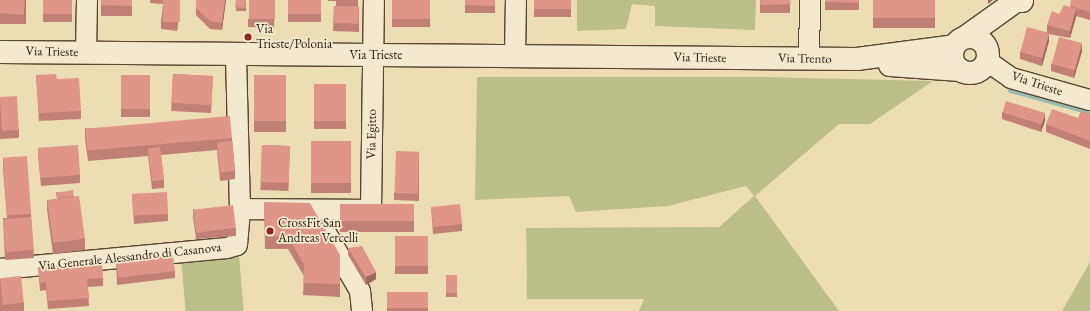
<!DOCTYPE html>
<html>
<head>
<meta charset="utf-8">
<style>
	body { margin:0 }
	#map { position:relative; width:1090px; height:311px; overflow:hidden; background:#edddb4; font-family:"EB Garamond",serif }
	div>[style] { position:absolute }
	.green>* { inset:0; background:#bbc08b; transform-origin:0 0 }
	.stream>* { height:5px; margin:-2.5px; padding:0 2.5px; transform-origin:2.5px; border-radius:2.5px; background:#99bbb0 }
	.roads { filter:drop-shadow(1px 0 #574733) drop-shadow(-1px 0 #574733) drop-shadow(0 1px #574733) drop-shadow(0 -1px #574733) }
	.minor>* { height:20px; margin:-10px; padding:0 10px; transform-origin:10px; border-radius:10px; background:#f3e9ce }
	.tertiary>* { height:22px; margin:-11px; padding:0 11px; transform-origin:11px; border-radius:11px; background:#f3e9ce }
	.tertiary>.ring { margin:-11px; padding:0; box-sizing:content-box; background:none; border:22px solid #f3e9ce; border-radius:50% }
	.wall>* { inset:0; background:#c18076; transform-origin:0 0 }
	.shaded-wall>* { inset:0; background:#9d6860 }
	.building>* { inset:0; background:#e09589; transform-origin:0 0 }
	.dots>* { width:11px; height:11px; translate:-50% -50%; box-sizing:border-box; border:2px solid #f3e9ce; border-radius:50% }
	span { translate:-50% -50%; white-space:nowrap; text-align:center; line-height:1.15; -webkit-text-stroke:3.5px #f3e9ce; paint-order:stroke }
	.poi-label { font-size:13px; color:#251508 }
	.left { translate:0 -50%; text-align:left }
	.street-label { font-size:13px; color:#251508 }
</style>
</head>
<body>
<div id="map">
	<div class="green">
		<i style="clip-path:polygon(577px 0,756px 0,755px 30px,655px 26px,655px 6px,632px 4px,626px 29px,577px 31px)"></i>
		<i style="clip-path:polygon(477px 77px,764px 77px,933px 81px,870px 124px,839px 124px,755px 196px,839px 311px,639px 311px,644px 299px,527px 299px,526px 228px,719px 227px,754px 196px,746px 186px,668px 206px,576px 212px,569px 196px,475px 200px)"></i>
		<i style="left:239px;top:256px;width:55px;height:58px;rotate:85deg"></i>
		<i style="clip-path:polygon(1090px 262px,1090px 311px,1062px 311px)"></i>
	</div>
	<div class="stream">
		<i style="left:1010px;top:90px;width:83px;rotate:15.4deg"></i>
	</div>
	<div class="roads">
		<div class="minor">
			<i style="left:86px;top:52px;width:52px;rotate:-88.9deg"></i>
			<i style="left:515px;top:55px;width:55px;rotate:-89deg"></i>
			<i style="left:809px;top:59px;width:59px;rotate:-89deg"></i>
			<i style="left:987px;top:61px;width:29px;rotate:35deg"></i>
			<i style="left:1011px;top:78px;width:82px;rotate:15.6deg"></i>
			<i style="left:240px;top:209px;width:131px;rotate:0.4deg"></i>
			<i style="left:371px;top:210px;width:210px;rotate:-89.2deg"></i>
			<i style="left:326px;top:233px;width:67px;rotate:59.6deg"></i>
			<i style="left:360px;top:291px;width:20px;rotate:84deg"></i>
			<i style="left:0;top:269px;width:228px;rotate:-5.3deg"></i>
			<i style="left:227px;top:248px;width:10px;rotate:-17deg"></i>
			<i style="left:237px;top:245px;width:36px;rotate:-85deg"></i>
			<i style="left:240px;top:209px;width:154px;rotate:-91.5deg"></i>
		</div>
		<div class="tertiary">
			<i style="left:967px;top:36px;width:60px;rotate:-35.5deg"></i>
			<i style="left:1016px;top:1px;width:6px"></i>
			<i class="ring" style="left:952px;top:37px;width:14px;height:14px"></i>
			<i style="left:0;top:52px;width:857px;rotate:0.47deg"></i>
			<i style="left:857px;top:59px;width:98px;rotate:-7.6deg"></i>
			<i style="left:890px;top:65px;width:70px;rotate:4.1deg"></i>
		</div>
	</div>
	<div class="wall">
		<i style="left:0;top:0;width:26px;height:24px"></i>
		<i style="left:43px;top:0;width:29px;height:22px"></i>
		<i style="left:101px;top:0;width:31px;height:16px"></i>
		<i style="clip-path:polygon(150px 0,180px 0,177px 31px,161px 29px,161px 22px,163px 4px,150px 3px)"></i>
		<i style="clip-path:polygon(196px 0,226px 0,222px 30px,210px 29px,196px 15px)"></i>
		<i style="left:236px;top:0;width:10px;height:11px"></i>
		<i style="clip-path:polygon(275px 0,274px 28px,248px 27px,248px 19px)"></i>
		<i style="left:288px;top:0;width:33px;height:22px"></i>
		<i style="clip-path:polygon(328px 0,358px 0,358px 7px,359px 7px,359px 32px,333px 31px,334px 6px,336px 6px,336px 1px,328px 1px)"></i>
		<i style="left:392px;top:0;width:38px;height:27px"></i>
		<i style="left:465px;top:0;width:30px;height:13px"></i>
		<i style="left:534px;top:0;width:37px;height:17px"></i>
		<i style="left:760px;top:0;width:30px;height:13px"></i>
		<i style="left:825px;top:0;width:34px;height:10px"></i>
		<i style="left:873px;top:0;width:62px;height:28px"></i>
		<i style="clip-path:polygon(1090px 0,1090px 20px,1076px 16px,1070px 38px,1049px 34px,1049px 41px,1042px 66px,1020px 59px,1020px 52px,1047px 32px,1047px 25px,1059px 14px,1070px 7px,1070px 6px)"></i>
		<i style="clip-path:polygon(1082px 51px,1074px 78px,1051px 71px,1051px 64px)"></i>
		<i style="left:173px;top:74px;width:40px;height:37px;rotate:3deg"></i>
		<i style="clip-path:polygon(36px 75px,57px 79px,81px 111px,81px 119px,39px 121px)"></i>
		<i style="left:121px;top:75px;width:29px;height:42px"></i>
		<i style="left:254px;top:75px;width:32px;height:57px"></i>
		<i style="left:314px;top:84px;width:32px;height:45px"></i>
		<i style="clip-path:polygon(0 97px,19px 130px,19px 138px,0 139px)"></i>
		<i style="clip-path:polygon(1002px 112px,1045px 121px,1041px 132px,1002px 119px)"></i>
		<i style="clip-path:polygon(1090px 114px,1090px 149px,1046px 132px,1046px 124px,1078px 118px)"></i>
		<i style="clip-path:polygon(85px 128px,232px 138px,235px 171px,235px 179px,220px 181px,217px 150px,161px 155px,164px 180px,164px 188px,152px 189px,148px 156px,88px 161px,85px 139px)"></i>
		<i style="left:311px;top:141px;width:40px;height:52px"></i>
		<i style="left:262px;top:145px;width:28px;height:45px;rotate:2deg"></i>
		<i style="clip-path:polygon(38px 148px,80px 175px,80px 183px,41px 186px,38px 156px)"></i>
		<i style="clip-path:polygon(419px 152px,419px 201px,394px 200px,394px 193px)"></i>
		<i style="clip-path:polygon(3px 158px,31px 214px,34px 258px,5px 260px,3px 218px,7px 218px,3px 169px)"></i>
		<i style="clip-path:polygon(56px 192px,74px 196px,85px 239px,85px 250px,53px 254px,47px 210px,47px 200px,57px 199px)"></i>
		<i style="clip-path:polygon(132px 195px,168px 214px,168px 221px,134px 224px)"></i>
		<i style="clip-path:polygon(264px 202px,340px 255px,340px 297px,303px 295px,304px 276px,288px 249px,265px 249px)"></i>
		<i style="left:414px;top:204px;width:28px;height:74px;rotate:90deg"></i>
		<i style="clip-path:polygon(431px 207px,462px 224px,462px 231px,433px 234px)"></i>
		<i style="clip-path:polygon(193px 209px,236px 228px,236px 236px,196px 239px,193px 217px)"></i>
		<i style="left:395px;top:236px;width:33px;height:38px"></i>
		<i style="clip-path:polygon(348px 248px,376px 279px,366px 285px,348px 255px)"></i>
		<i style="clip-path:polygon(116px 261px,175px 271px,175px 278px,117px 285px)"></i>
		<i style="clip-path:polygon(38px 267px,103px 278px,103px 286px,88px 287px,89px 306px,48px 309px,46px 290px,40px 291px)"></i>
		<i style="left:446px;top:275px;width:11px;height:22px"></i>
		<i style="clip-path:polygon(0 278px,24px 303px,24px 311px,0 311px)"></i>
		<i style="left:387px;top:292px;width:41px;height:19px"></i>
	</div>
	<div class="shaded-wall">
		<i style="clip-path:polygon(25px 0,26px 0,24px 25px,24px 15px)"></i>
		<i style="clip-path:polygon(180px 0,177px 31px,177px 23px)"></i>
		<i style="clip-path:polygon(225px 0,226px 0,222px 30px,222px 23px)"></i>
		<i style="clip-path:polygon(935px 0,935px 5px,934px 29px,934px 18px)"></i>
		<i style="clip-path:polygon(988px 0,993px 0,988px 4px)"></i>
		<i style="clip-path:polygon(1076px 9px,1076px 17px,1070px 38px,1070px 31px)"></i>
		<i style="clip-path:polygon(1049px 33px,1049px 41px,1042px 66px,1042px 58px)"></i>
		<i style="clip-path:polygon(1082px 43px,1082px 51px,1074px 78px,1074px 70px)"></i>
		<i style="clip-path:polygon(1045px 113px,1045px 121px,1041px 132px,1041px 124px)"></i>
		<i style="clip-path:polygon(376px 272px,376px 279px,366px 285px,366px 277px)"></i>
	</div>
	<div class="building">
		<i style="clip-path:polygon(0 0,25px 0,24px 15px,0 13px)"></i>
		<i style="left:43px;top:0;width:29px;height:14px"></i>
		<i style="clip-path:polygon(101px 0,132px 0,132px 6px,101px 5px)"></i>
		<i style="left:163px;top:0;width:17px;height:22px"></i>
		<i style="clip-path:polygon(196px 0,225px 0,222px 23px,210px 21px,196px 8px)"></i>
		<i style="clip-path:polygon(236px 0,246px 0,245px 8px,235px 7px)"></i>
		<i style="left:249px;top:0;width:26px;height:19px"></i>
		<i style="left:288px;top:0;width:33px;height:14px"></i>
		<i style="left:392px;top:0;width:38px;height:19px"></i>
		<i style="clip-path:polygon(465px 0,495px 0,495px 6px,465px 5px)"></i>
		<i style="left:534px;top:0;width:37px;height:9px"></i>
		<i style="clip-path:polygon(760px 0,790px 0,791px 4px,761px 5px)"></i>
		<i style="clip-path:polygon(825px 0,859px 0,859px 3px,825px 2px)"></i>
		<i style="left:873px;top:0;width:62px;height:18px"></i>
		<i style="clip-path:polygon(1071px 0,1090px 0,1090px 12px,1070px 6px)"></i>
		<i style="clip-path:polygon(1064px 5px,1076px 9px,1070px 31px,1047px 25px,1052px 11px,1059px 14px)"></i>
		<i style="left:334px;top:6px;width:25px;height:17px;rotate:2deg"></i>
		<i style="left:1027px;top:27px;width:23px;height:26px;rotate:15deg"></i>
		<i style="left:1059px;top:37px;width:24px;height:28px;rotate:15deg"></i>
		<i style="clip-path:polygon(56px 74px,57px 79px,79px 78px,81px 111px,39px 113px,36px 75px)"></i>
		<i style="left:173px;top:74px;width:40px;height:29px;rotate:3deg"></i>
		<i style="left:121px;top:75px;width:29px;height:34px"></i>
		<i style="left:254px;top:75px;width:32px;height:46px"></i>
		<i style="left:314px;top:84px;width:32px;height:37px"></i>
		<i style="left:17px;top:96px;width:34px;height:17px;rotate:87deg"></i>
		<i style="left:1006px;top:101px;width:41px;height:12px;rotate:17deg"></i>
		<i style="clip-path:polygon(1052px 109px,1078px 118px,1081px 111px,1090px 114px,1090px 141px,1046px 124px)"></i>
		<i style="left:230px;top:116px;width:22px;height:145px;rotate:85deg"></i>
		<i style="left:232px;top:141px;width:30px;height:15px;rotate:84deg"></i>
		<i style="left:311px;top:141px;width:40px;height:42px"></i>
		<i style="left:78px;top:145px;width:30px;height:40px;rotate:86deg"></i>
		<i style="left:262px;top:145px;width:28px;height:37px;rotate:2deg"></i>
		<i style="left:160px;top:147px;width:33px;height:12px;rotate:83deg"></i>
		<i style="left:396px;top:151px;width:23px;height:42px;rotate:2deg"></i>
		<i style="left:27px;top:156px;width:58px;height:24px;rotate:86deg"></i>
		<i style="left:73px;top:190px;width:6px;height:17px;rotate:81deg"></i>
		<i style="left:167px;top:192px;width:22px;height:35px;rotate:87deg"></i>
		<i style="left:79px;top:196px;width:43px;height:32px;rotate:82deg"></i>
		<i style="clip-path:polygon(264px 202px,310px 203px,340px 255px,340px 284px,303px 283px,304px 264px,288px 237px,265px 236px)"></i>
		<i style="left:414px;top:204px;width:17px;height:74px;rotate:90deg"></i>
		<i style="left:460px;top:204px;width:20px;height:29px;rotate:84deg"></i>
		<i style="left:233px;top:205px;width:23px;height:40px;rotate:83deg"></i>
		<i style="left:31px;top:217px;width:33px;height:28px;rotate:85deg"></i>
		<i style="left:395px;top:236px;width:33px;height:30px"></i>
		<i style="clip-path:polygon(362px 246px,376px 272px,366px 277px,348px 248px)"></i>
		<i style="left:173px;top:255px;width:16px;height:57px;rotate:83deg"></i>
		<i style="clip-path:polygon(102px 262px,103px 278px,87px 279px,89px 298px,48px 301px,46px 282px,40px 283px,38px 267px)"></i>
		<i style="left:446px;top:275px;width:11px;height:18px"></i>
		<i style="left:21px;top:276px;width:27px;height:21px;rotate:84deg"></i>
		<i style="left:387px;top:292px;width:41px;height:16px"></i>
	</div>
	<div class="dots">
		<i style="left:248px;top:37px;background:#8f2418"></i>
		<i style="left:270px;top:231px;background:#8f2418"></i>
	</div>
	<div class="poi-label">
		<span class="left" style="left:256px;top:37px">Via<br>Trieste/Polonia</span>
		<span class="left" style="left:278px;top:231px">CrossFit San<br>Andreas Vercelli</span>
	</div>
	<div class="street-label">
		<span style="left:52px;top:52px;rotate:1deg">Via Trieste</span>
		<span style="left:376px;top:55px">Via Trieste</span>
		<span style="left:700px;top:58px;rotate:1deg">Via Trieste</span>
		<span style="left:805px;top:59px;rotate:1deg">Via Trento</span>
		<span style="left:1037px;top:84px;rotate:18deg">Via Trieste</span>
		<span style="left:372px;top:134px;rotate:-89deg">Via Egitto</span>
		<span style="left:130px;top:257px;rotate:-6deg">Via Generale Alessandro di Casanova</span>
	</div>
</div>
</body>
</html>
